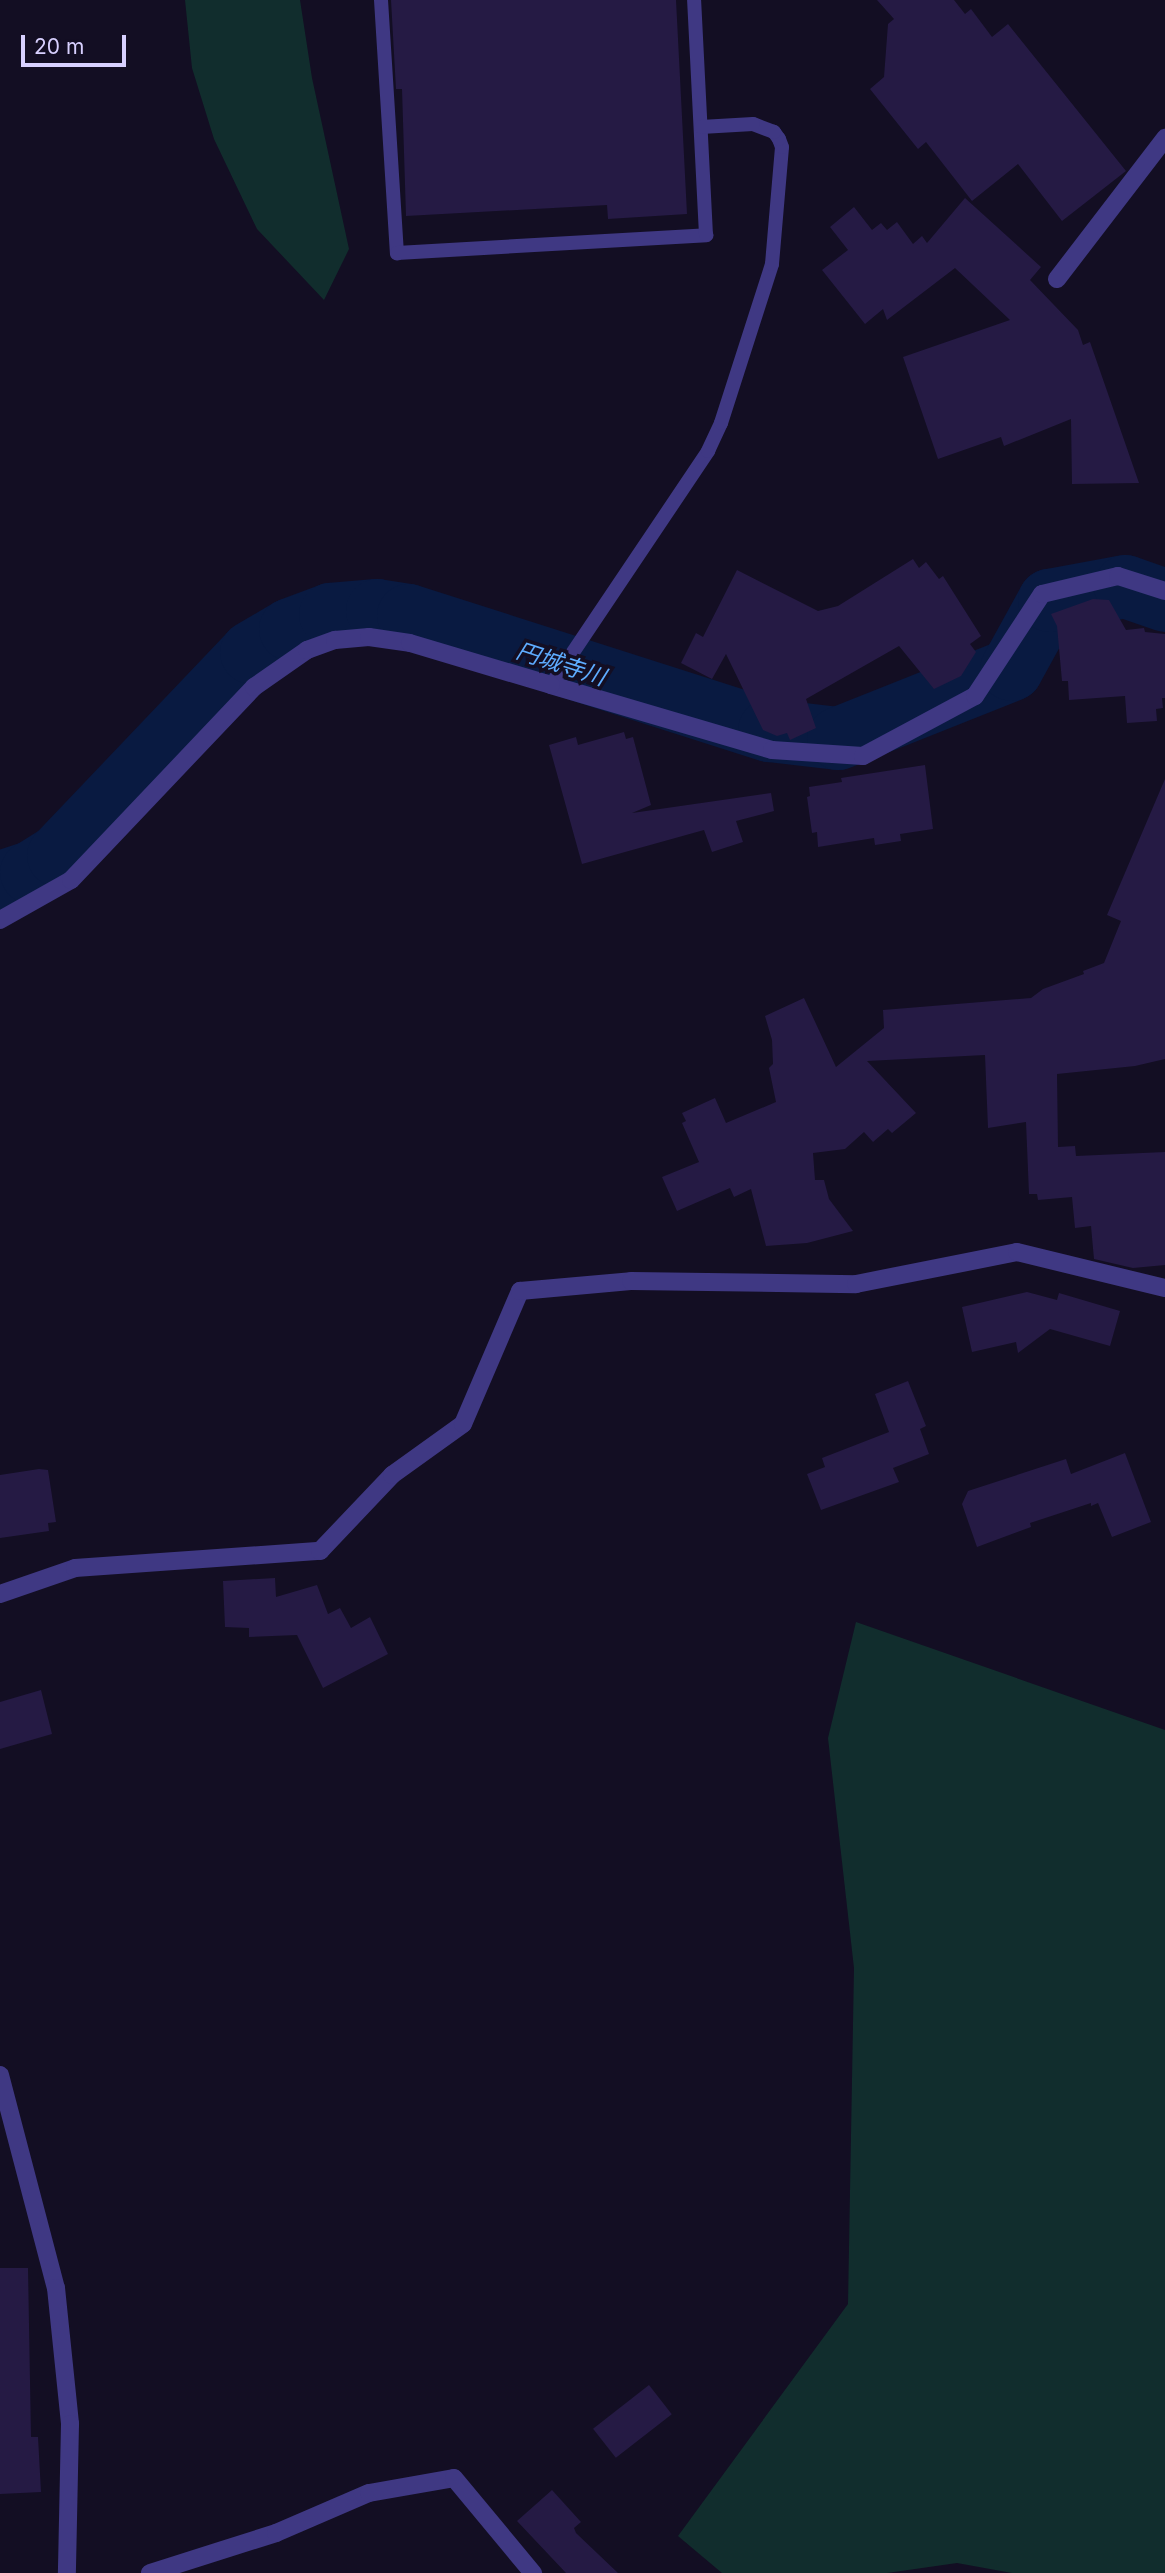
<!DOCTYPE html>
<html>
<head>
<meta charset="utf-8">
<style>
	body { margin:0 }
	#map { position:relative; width:1165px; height:2573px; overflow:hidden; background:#130e23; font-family:Inter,"Noto Sans JP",sans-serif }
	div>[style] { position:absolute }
	.green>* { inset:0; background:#112d2d }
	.river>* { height:63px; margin:-31.5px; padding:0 31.5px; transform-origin:31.5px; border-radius:31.5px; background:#091a41 }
	.building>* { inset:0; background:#251a44; transform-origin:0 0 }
	.service>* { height:14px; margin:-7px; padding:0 7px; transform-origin:7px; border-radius:7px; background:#3f3883 }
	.minor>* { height:18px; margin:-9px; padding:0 9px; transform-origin:9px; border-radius:9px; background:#3f3883 }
	.tertiary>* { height:18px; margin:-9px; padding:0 9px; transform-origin:9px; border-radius:9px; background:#3f3883 }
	span { translate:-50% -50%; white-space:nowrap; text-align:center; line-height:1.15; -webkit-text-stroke:7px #130e23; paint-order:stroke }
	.water-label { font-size:23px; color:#5eacff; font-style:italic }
	.scale { position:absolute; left:21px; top:35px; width:105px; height:32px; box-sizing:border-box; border:4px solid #d8d0ff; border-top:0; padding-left:9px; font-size:21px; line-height:24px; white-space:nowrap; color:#d8d0ff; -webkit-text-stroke:5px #130e23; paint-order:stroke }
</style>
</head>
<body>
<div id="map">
	<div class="green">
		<i style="clip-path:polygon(185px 0,300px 0,312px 78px,349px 249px,324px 300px,257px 229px,214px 139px,192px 68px)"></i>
		<i style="clip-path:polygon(856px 1622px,1165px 1730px,1165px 2573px,1012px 2573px,957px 2563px,887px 2573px,722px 2573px,678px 2536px,848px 2304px,854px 1968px,828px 1738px)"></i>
	</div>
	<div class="river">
		<i style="left:0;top:882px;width:33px;rotate:-18deg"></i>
		<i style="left:31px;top:872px;width:32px;rotate:-32deg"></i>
		<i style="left:58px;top:855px;width:280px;rotate:-46.4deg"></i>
		<i style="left:251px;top:652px;width:45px;rotate:-30.5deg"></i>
		<i style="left:290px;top:629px;width:43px;rotate:-20.6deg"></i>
		<i style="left:330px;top:614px;width:47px;rotate:-4.9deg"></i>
		<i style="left:377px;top:610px;width:31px;rotate:9deg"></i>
		<i style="left:408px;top:615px;width:379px;rotate:17.7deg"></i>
		<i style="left:769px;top:730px;width:69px;rotate:6.6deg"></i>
		<i style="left:838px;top:738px;width:186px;rotate:-21.7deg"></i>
		<i style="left:1011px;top:669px;width:79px;rotate:-61.2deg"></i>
		<i style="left:1049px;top:600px;width:77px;rotate:-10.4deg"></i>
		<i style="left:1125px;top:586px;width:42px;rotate:19.3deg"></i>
	</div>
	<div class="building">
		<i style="clip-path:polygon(391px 0,676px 0,687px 214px,608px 219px,607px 205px,406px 216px,402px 89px,396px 89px)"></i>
		<i style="clip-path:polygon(877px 0,954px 0,965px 14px,971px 9px,992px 37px,1008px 24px,1126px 171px,1062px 221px,1018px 164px,972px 201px,926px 142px,918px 149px,870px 89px,884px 77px,888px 24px,894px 19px)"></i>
		<i style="clip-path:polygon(965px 198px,1041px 267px,1030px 280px,1078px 330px,1083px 345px,1090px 342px,1139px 483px,1072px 484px,1071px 419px,1004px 446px,1001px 437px,938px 459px,903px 357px,1010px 320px,955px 268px,887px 320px,883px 309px,865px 324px,822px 270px,848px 250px,830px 227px,854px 207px,872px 230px,881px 223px,887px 230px,897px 222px,913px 244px,922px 236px,927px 243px)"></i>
		<i style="clip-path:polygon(913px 559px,919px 568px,926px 562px,939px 579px,943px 576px,981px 636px,970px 644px,976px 652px,961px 676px,934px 689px,899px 646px,806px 699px,816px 728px,790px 740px,787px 733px,777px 736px,763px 730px,726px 654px,712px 679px,681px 663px,696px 633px,703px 637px,737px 570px,818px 611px,838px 606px)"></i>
		<i style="clip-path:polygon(1093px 599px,1109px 600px,1126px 630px,1144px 628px,1145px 632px,1165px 634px,1165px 698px,1162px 698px,1163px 708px,1156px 709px,1157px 721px,1127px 723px,1125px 696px,1069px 700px,1068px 681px,1062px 681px,1057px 626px,1051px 614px)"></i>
		<i style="clip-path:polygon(624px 732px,626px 739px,633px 737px,651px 805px,632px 813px,771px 793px,774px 811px,736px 821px,743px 842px,712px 852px,704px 830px,582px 864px,549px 745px,576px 737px,578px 745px)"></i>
		<i style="clip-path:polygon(925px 765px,933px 829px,900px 834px,901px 841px,875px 845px,874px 838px,818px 847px,817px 832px,812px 833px,807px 797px,810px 796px,809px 787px,842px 782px,841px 778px)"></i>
		<i style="clip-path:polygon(1165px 779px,1165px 1059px,1135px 1066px,1057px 1074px,1058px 1147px,1075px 1146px,1076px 1156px,1165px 1152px,1165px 1265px,1133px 1268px,1094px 1259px,1091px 1226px,1075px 1228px,1072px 1197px,1038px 1200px,1037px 1194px,1029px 1194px,1026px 1122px,988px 1128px,985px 1055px,867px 1061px,916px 1113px,892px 1133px,888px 1129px,873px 1142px,864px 1132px,845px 1149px,813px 1153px,815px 1180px,824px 1180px,829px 1199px,853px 1231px,807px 1243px,766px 1246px,751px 1189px,734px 1197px,730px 1188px,677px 1211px,662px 1177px,699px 1162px,682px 1123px,686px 1121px,682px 1113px,715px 1098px,726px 1123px,776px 1102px,769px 1068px,773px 1064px,772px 1040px,765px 1016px,804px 998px,836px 1067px,884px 1028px,883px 1010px,1031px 998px,1043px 989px,1084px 974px,1083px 971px,1104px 963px,1121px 921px,1107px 915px)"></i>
		<i style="clip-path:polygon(1027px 1292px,1057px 1300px,1059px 1293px,1120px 1311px,1110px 1346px,1050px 1329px,1018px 1353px,1016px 1342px,972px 1352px,962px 1307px)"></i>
		<i style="clip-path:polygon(908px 1381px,926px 1426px,920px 1429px,929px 1454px,893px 1468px,899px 1482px,821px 1510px,807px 1474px,825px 1467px,822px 1458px,889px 1432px,875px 1394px)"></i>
		<i style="clip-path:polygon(1125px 1453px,1151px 1522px,1112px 1537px,1098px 1503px,1091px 1506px,1091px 1503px,1030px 1523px,1031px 1527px,977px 1547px,962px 1504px,968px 1491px,1066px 1459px,1071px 1474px)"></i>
		<i style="clip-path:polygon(39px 1469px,48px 1470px,56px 1522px,48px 1523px,49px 1531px,0 1538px,0 1475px)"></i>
		<i style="clip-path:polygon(275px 1578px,276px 1597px,317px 1585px,328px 1614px,340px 1608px,351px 1628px,370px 1617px,388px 1654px,323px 1688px,297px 1635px,249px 1637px,249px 1628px,225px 1627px,223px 1581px)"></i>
		<i style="clip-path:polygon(41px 1690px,52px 1734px,0 1749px,0 1702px)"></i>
		<i style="clip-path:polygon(0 2268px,28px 2268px,31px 2437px,38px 2437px,41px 2492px,0 2494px)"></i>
		<i style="left:649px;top:2385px;width:37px;height:71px;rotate:52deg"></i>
		<i style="clip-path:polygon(552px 2490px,581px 2522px,574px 2528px,576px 2533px,618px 2573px,566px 2573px,517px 2521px)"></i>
	</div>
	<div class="service">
		<i style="left:381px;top:0;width:254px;rotate:86.4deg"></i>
		<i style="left:397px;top:253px;width:310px;rotate:-3.3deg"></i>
		<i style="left:706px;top:235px;width:235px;rotate:-92.9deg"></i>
		<i style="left:551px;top:685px;width:282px;rotate:-56.1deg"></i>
		<i style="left:708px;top:451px;width:31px;rotate:-65deg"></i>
		<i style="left:721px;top:423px;width:167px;rotate:-72.2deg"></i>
		<i style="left:772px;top:264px;width:117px;rotate:-85.1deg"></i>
		<i style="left:782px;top:147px;width:9px;rotate:-111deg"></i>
		<i style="left:779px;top:139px;width:9px;rotate:-126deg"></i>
		<i style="left:774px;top:132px;width:22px;rotate:-159deg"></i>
		<i style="left:753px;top:124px;width:52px;rotate:176.7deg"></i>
	</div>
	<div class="minor">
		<i style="left:1057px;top:279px;width:178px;rotate:-52.5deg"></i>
		<i style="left:551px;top:685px;width:230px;rotate:16.4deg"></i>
		<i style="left:772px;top:750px;width:91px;rotate:3.8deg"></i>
		<i style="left:863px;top:756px;width:127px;rotate:-28.2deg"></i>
		<i style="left:975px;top:696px;width:122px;rotate:-56.7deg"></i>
		<i style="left:1042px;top:594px;width:78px;rotate:-13.3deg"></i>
		<i style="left:1118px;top:576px;width:49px;rotate:17.7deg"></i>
		<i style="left:0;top:1594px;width:79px;rotate:-19.1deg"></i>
		<i style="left:75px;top:1568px;width:246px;rotate:-4deg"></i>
		<i style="left:320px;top:1551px;width:105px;rotate:-46.5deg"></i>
		<i style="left:392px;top:1475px;width:87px;rotate:-35.7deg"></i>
		<i style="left:463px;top:1424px;width:145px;rotate:-66.8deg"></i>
		<i style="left:520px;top:1291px;width:111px;rotate:-5.1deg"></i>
		<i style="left:631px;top:1281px;width:225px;rotate:0.8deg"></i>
		<i style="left:856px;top:1284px;width:164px;rotate:-11.2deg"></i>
		<i style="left:1017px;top:1252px;width:152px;rotate:13.7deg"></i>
		<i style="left:0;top:2075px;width:220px;rotate:75.3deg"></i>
		<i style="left:56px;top:2288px;width:137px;rotate:84.1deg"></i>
		<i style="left:70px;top:2424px;width:149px;rotate:91.2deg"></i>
		<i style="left:150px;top:2573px;width:132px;rotate:-17.6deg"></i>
		<i style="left:276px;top:2533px;width:101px;rotate:-23.3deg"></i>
		<i style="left:369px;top:2493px;width:86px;rotate:-10deg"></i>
		<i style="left:454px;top:2478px;width:124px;rotate:50.3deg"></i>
	</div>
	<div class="tertiary">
		<i style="left:0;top:920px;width:81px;rotate:-29.4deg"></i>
		<i style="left:71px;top:880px;width:266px;rotate:-46.5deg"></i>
		<i style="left:254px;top:687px;width:65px;rotate:-34.9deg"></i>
		<i style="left:307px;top:650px;width:30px;rotate:-20deg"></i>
		<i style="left:335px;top:640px;width:34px;rotate:-5deg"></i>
		<i style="left:369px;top:637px;width:41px;rotate:8.3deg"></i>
		<i style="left:410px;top:643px;width:147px;rotate:16.6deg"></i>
	</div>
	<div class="water-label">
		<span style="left:561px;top:664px;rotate:18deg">円城寺川</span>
	</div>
	<div class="scale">20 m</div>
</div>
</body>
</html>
